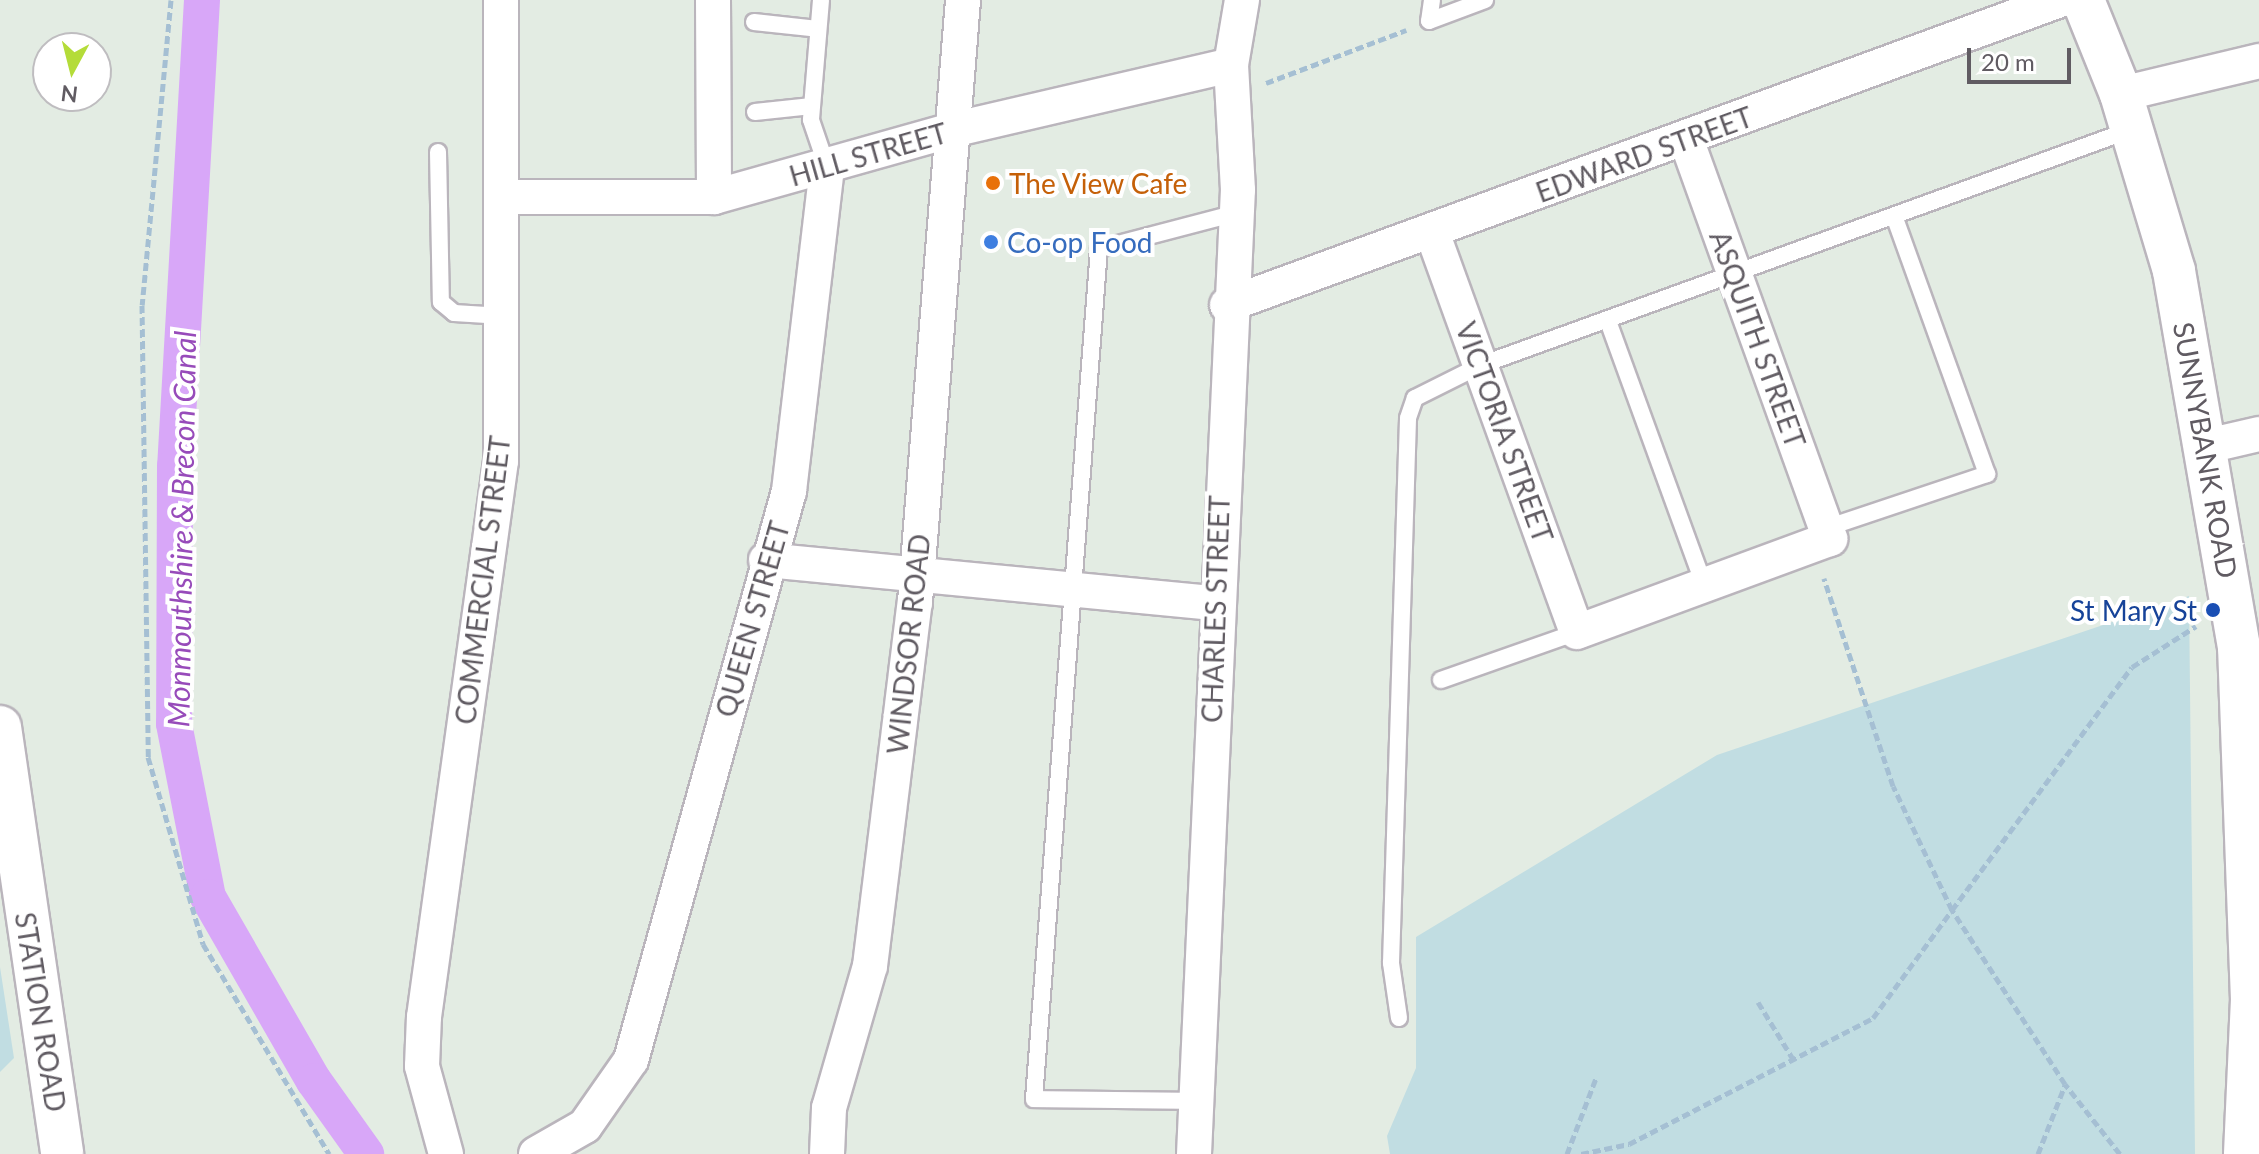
<!DOCTYPE html>
<html>
<head>
<meta charset="utf-8">
<style>
	body { margin:0 }
	#map { position:relative; width:2259px; height:1154px; overflow:hidden; background:#e3ece3; font-family:Lato,sans-serif }
	div>[style] { position:absolute }
	.green>* { inset:0; background:#c1dde2 }
	.canal>* { height:36px; margin:-18px; padding:0 18px; transform-origin:18px; border-radius:18px; background:#d8a7f8 }
	.path>* { height:5px; margin-top:-2.5px; transform-origin:0; background:repeating-linear-gradient(90deg,#a5bfd3 0 8px,transparent 0 12px) }
	.roads { filter:drop-shadow(2px 0 #bab5bc) drop-shadow(-2px 0 #bab5bc) drop-shadow(0 2px #bab5bc) drop-shadow(0 -2px #bab5bc) }
	.service>* { height:16px; margin:-8px; padding:0 8px; transform-origin:8px; border-radius:8px; background:#fff }
	.minor>* { height:34px; margin:-17px; padding:0 17px; transform-origin:17px; border-radius:17px; background:#fff }
	.tertiary>* { height:42px; margin:-21px; padding:0 21px; transform-origin:21px; border-radius:21px; background:#fff }
	.dots>* { width:22px; height:22px; translate:-50% -50%; box-sizing:border-box; border:4px solid #fff; border-radius:50% }
	span { translate:-50% -50%; white-space:nowrap; text-align:center; line-height:1.15; -webkit-text-stroke:8px #fff; paint-order:stroke }
	.street-label { font-size:28px; color:#605b62 }
	.food-label { font-size:28px; color:#c56008 }
	.left { translate:0 -50%; text-align:left }
	.shop-label { font-size:28px; color:#366cbe }
	.transit-label { font-size:28px; color:#164399 }
	.right { translate:-100% -50%; text-align:right }
	.water-label { font-size:30px; color:#974bba; font-style:italic }
	.north { position:absolute; left:32px; top:32px; width:80px; height:80px; box-sizing:border-box; background:#fff; border:2px solid #bfbdc0; border-radius:50%; rotate:187deg; font-size:22px; font-weight:700; line-height:32px; text-align:center; color:#605b62 }
	.north::after { content:''; display:block; margin:auto; width:28px; height:36px; background:#b4dc39; clip-path:polygon(50% 0,100% 100%,50% 72%,0 100%) }
	.scale { position:absolute; left:1967px; top:48px; width:104px; height:36px; box-sizing:border-box; border:4px solid #605b62; border-top:0; padding-left:10px; font-size:24px; line-height:28px; white-space:nowrap; color:#605b62; -webkit-text-stroke:6px #fff; paint-order:stroke }
</style>
</head>
<body>
<div id="map">
	<div class="green">
		<i style="clip-path:polygon(2189px 596px,2195px 1154px,1390px 1154px,1387px 1136px,1416px 1068px,1416px 937px,1717px 755px)"></i>
		<i style="clip-path:polygon(0 967px,14px 1058px,0 1072px)"></i>
	</div>
	<div class="canal">
		<i style="left:202px;top:0;width:467px;rotate:93.3deg"></i>
		<i style="left:175px;top:466px;width:258px;rotate:90.2deg"></i>
		<i style="left:174px;top:724px;width:176px;rotate:78.9deg"></i>
		<i style="left:208px;top:897px;width:212px;rotate:60.1deg"></i>
		<i style="left:314px;top:1081px;width:90px;rotate:54.5deg"></i>
	</div>
	<div class="path">
		<i style="left:171px;top:0;width:306px;rotate:95.4deg"></i>
		<i style="left:142px;top:305px;width:452px;rotate:89.2deg"></i>
		<i style="left:148px;top:757px;width:195px;rotate:73.6deg"></i>
		<i style="left:203px;top:944px;width:245px;rotate:59deg"></i>
		<i style="left:1266px;top:83px;width:150px;rotate:-20.7deg"></i>
		<i style="left:1758px;top:1002px;width:67px;rotate:58.4deg"></i>
		<i style="left:1567px;top:1154px;width:81px;rotate:-69.1deg"></i>
		<i style="left:1581px;top:1154px;width:49px;rotate:-11.8deg"></i>
		<i style="left:1629px;top:1144px;width:275px;rotate:-27.3deg"></i>
		<i style="left:1873px;top:1018px;width:134px;rotate:-53.8deg"></i>
		<i style="left:1952px;top:910px;width:137px;rotate:-115.4deg"></i>
		<i style="left:1893px;top:786px;width:219px;rotate:-108.4deg"></i>
		<i style="left:2038px;top:1154px;width:74px;rotate:-68.6deg"></i>
		<i style="left:2120px;top:1154px;width:89px;rotate:-128.2deg"></i>
		<i style="left:2065px;top:1084px;width:207px;rotate:-123deg"></i>
		<i style="left:1952px;top:910px;width:302px;rotate:-53.5deg"></i>
		<i style="left:2132px;top:667px;width:76px;rotate:-32.6deg"></i>
	</div>
	<div class="roads">
		<div class="service">
			<i style="left:821px;top:0;width:120px;rotate:94.8deg"></i>
			<i style="left:811px;top:120px;width:50px;rotate:71.2deg"></i>
			<i style="left:1432px;top:0;width:21px;rotate:98deg"></i>
			<i style="left:1429px;top:21px;width:60px;rotate:-20.6deg"></i>
			<i style="left:754px;top:22px;width:64px;rotate:6.2deg"></i>
			<i style="left:755px;top:112px;width:57px;rotate:-6deg"></i>
			<i style="left:438px;top:152px;width:150px;rotate:88.9deg"></i>
			<i style="left:441px;top:302px;width:17px;rotate:40deg"></i>
			<i style="left:454px;top:313px;width:49px;rotate:3.5deg"></i>
			<i style="left:1608px;top:321px;width:281px;rotate:70deg"></i>
			<i style="left:1826px;top:528px;width:170px;rotate:-18.5deg"></i>
			<i style="left:1987px;top:474px;width:272px;rotate:-109.8deg"></i>
			<i style="left:1441px;top:680px;width:144px;rotate:-19.4deg"></i>
			<i style="left:1399px;top:1018px;width:56px;rotate:-98.3deg"></i>
			<i style="left:1391px;top:963px;width:545px;rotate:-88.21deg"></i>
			<i style="left:1408px;top:418px;width:21px;rotate:-71deg"></i>
			<i style="left:1415px;top:398px;width:74px;rotate:-26.6deg"></i>
			<i style="left:1481px;top:365px;width:690px;rotate:-19.91deg"></i>
			<i style="left:1196px;top:1101px;width:162px;rotate:-179.3deg"></i>
			<i style="left:1034px;top:1099px;width:852px;rotate:-85.63deg"></i>
			<i style="left:1099px;top:249px;width:142px;rotate:-14.7deg"></i>
		</div>
		<div class="minor">
			<i style="left:713px;top:0;width:197px;rotate:89.7deg"></i>
			<i style="left:2121px;top:94px;width:142px;rotate:-13.4deg"></i>
			<i style="left:501px;top:197px;width:213px"></i>
			<i style="left:714px;top:197px;width:251px;rotate:-15.7deg"></i>
			<i style="left:956px;top:129px;width:282px;rotate:-13.1deg"></i>
			<i style="left:1432px;top:232px;width:425px;rotate:70.1deg"></i>
			<i style="left:1577px;top:632px;width:270px;rotate:-20.2deg"></i>
			<i style="left:1830px;top:539px;width:425px;rotate:-109.8deg"></i>
			<i style="left:1227px;top:305px;width:887px;rotate:-20.11deg"></i>
			<i style="left:2207px;top:446px;width:53px;rotate:-13deg"></i>
			<i style="left:766px;top:560px;width:451px;rotate:5.5deg"></i>
			<i style="left:446px;top:1154px;width:91px;rotate:-105.3deg"></i>
			<i style="left:422px;top:1066px;width:49px;rotate:-87.7deg"></i>
			<i style="left:424px;top:1017px;width:561px;rotate:-82.12deg"></i>
			<i style="left:501px;top:461px;width:461px;rotate:-90deg"></i>
			<i style="left:536px;top:1154px;width:56px;rotate:-29.7deg"></i>
			<i style="left:585px;top:1126px;width:80px;rotate:-55.1deg"></i>
			<i style="left:631px;top:1060px;width:591px;rotate:-74.48deg"></i>
			<i style="left:789px;top:491px;width:324px;rotate:-83.3deg"></i>
			<i style="left:827px;top:1154px;width:46px;rotate:-87.5deg"></i>
			<i style="left:829px;top:1108px;width:148px;rotate:-73.9deg"></i>
			<i style="left:870px;top:966px;width:367px;rotate:-83deg"></i>
			<i style="left:915px;top:602px;width:604px;rotate:-85.44deg"></i>
			<i style="left:1194px;top:1154px;width:965px;rotate:-87.39deg"></i>
			<i style="left:1238px;top:190px;width:125px;rotate:-93.2deg"></i>
			<i style="left:1231px;top:65px;width:66px;rotate:-80.4deg"></i>
		</div>
		<div class="tertiary">
			<i style="left:2083px;top:0;width:101px;rotate:68deg"></i>
			<i style="left:2121px;top:94px;width:185px;rotate:73.3deg"></i>
			<i style="left:2174px;top:271px;width:381px;rotate:80.2deg"></i>
			<i style="left:2239px;top:646px;width:353px;rotate:87.9deg"></i>
			<i style="left:2252px;top:999px;width:155px;rotate:92.6deg"></i>
			<i style="left:0;top:727px;width:431px;rotate:81.7deg"></i>
		</div>
	</div>
	<div class="dots">
		<i style="left:993px;top:183px;background:#e8710a"></i>
		<i style="left:991px;top:242px;background:#3f7fe0"></i>
		<i style="left:2213px;top:610px;background:#1a4fb4"></i>
	</div>
	<div class="street-label">
		<span style="left:868px;top:154px;rotate:-16deg">HILL STREET</span>
		<span style="left:1644px;top:154px;rotate:-20deg">EDWARD STREET</span>
		<span style="left:1758px;top:339px;rotate:70deg">ASQUITH STREET</span>
		<span style="left:1505px;top:432px;rotate:70deg">VICTORIA STREET</span>
		<span style="left:2206px;top:450px;rotate:80deg">SUNNYBANK ROAD</span>
		<span style="left:482px;top:580px;rotate:-83deg">COMMERCIAL STREET</span>
		<span style="left:1215px;top:609px;rotate:-88deg">CHARLES STREET</span>
		<span style="left:752px;top:619px;rotate:-74deg">QUEEN STREET</span>
		<span style="left:908px;top:644px;rotate:-84deg">WINDSOR ROAD</span>
		<span style="left:41px;top:1012px;rotate:81deg">STATION ROAD</span>
	</div>
	<div class="food-label">
		<span class="left" style="left:1009px;top:183px">The View Cafe</span>
	</div>
	<div class="shop-label">
		<span class="left" style="left:1007px;top:242px">Co-op Food</span>
	</div>
	<div class="transit-label">
		<span class="right" style="left:2197px;top:610px">St Mary St</span>
	</div>
	<div class="water-label">
		<span style="left:181px;top:529px;rotate:-89deg">Monmouthshire &amp; Brecon Canal</span>
	</div>
	<div class="north">N</div>
	<div class="scale">20 m</div>
</div>
</body>
</html>
